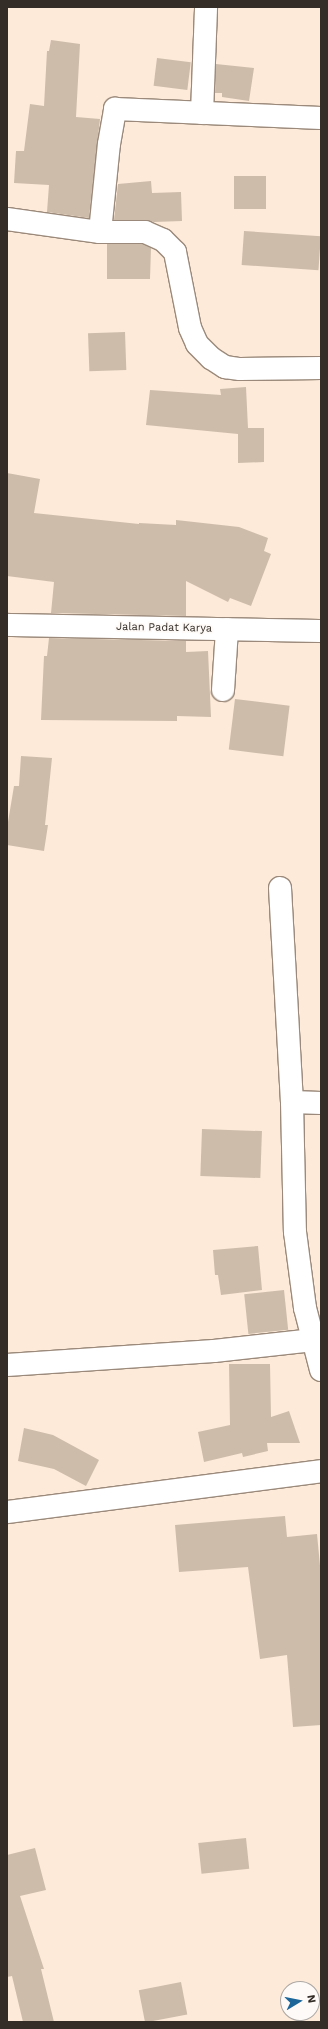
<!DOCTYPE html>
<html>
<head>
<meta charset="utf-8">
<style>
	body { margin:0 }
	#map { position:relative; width:328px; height:2029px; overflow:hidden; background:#fdead9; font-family:"Work Sans",sans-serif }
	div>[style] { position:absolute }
	.building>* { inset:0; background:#cebcab; transform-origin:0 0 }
	.roads { filter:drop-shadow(1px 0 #9b8a7b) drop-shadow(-1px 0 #9b8a7b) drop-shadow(0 1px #9b8a7b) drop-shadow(0 -1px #9b8a7b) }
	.street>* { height:22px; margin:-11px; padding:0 11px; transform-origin:11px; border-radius:11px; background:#fff }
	span { translate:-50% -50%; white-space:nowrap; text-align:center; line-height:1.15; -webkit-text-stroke:3.5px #fefaf7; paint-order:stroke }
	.street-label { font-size:11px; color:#342d27 }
	.frame { position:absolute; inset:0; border:8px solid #342d27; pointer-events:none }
	.north { position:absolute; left:280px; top:1981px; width:40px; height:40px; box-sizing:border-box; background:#fefaf7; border:1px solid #ada8a4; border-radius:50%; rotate:80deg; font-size:11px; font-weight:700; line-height:16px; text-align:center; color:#342d27 }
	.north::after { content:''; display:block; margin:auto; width:14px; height:18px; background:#1c669a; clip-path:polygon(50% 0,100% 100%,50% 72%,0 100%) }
</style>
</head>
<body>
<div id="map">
	<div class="building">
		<i style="clip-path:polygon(51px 40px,80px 44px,76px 117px,100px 119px,89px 218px,47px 212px,49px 185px,14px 183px,16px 151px,24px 151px,30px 104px,44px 106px,47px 51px,49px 51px)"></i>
		<i style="left:157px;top:58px;width:34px;height:28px;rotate:7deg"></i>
		<i style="clip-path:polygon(216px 64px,254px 68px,249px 101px,222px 97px,222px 93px,215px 93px)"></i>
		<i style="left:234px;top:176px;width:32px;height:33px"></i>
		<i style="clip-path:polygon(151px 181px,152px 193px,181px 192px,182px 221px,154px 222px,145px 220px,114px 220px,118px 184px)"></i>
		<i style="left:244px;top:231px;width:77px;height:34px;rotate:4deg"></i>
		<i style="clip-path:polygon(107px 244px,142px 244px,151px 248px,150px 279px,107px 279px)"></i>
		<i style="left:125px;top:332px;width:38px;height:37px;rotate:88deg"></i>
		<i style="clip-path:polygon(246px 387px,248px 428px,264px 428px,264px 462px,238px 463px,238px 434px,146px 425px,150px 390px,221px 395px,220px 389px)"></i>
		<i style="clip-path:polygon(7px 473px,40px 479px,34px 513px,139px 524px,139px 523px,176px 525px,176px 520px,239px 527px,268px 538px,264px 551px,271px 554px,251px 606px,230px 598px,228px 602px,186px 581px,186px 616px,51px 613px,54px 582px,7px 576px)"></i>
		<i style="clip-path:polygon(49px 638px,186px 641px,186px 652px,208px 651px,211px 717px,177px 716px,177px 721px,41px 720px,44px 656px,47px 656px)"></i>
		<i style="left:235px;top:699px;width:55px;height:51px;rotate:7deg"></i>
		<i style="clip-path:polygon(21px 756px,52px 758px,45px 825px,48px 825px,44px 851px,7px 845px,7px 828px,14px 786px,19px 786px)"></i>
		<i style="left:202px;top:1129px;width:60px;height:47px;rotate:2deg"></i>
		<i style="clip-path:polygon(258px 1246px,262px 1290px,221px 1295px,218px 1275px,215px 1275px,213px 1250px)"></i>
		<i style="left:284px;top:1290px;width:40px;height:40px;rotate:84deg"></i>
		<i style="clip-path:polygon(229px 1364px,270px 1364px,271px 1417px,289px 1411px,300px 1443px,267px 1443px,268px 1451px,243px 1457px,242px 1453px,204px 1462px,198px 1432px,230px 1425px)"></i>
		<i style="clip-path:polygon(24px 1428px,53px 1435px,99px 1460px,86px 1486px,54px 1469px,18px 1461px)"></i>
		<i style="clip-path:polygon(285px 1516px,287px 1537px,317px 1534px,321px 1576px,321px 1725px,293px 1727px,287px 1655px,260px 1659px,248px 1567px,179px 1572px,175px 1525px)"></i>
		<i style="left:246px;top:1838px;width:31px;height:48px;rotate:84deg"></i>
		<i style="clip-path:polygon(35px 1848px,46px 1890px,20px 1896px,44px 1969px,41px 1969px,54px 2022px,23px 2022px,12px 1976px,7px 1977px,7px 1855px)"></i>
		<i style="left:181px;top:1982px;width:33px;height:43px;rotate:79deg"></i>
	</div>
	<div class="roads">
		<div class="street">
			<i style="left:202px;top:113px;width:106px;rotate:-87.8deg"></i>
			<i style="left:7px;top:219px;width:94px;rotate:8deg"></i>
			<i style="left:100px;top:232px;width:45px"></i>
			<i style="left:145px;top:232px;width:20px;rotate:24deg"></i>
			<i style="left:163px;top:240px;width:17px;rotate:45deg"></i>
			<i style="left:175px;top:252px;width:77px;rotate:78.8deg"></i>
			<i style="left:190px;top:328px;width:17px;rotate:66deg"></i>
			<i style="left:197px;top:344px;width:20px;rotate:45deg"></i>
			<i style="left:211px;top:358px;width:17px;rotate:33deg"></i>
			<i style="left:225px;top:367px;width:15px;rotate:8deg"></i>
			<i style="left:240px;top:369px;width:81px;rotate:-0.7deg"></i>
			<i style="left:100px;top:232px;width:88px;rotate:-84.2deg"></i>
			<i style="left:109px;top:144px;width:36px;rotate:-80deg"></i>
			<i style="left:115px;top:109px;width:206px;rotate:2.5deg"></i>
			<i style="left:7px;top:625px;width:314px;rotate:1.1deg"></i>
			<i style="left:223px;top:690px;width:61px;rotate:-86.2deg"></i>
			<i style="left:280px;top:888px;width:214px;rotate:86.8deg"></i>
			<i style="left:292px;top:1102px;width:130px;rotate:88.7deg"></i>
			<i style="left:295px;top:1232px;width:77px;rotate:82.5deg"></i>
			<i style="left:305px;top:1308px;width:64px;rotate:75.5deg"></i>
			<i style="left:292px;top:1102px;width:29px;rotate:2deg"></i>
			<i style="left:7px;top:1365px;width:207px;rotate:-3.9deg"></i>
			<i style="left:214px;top:1351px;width:100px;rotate:-6.3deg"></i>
			<i style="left:7px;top:1512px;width:317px;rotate:-7.4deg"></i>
		</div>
	</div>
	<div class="street-label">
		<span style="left:164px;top:628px;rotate:1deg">Jalan Padat Karya</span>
	</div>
	<div class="frame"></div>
	<div class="north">N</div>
</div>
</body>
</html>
